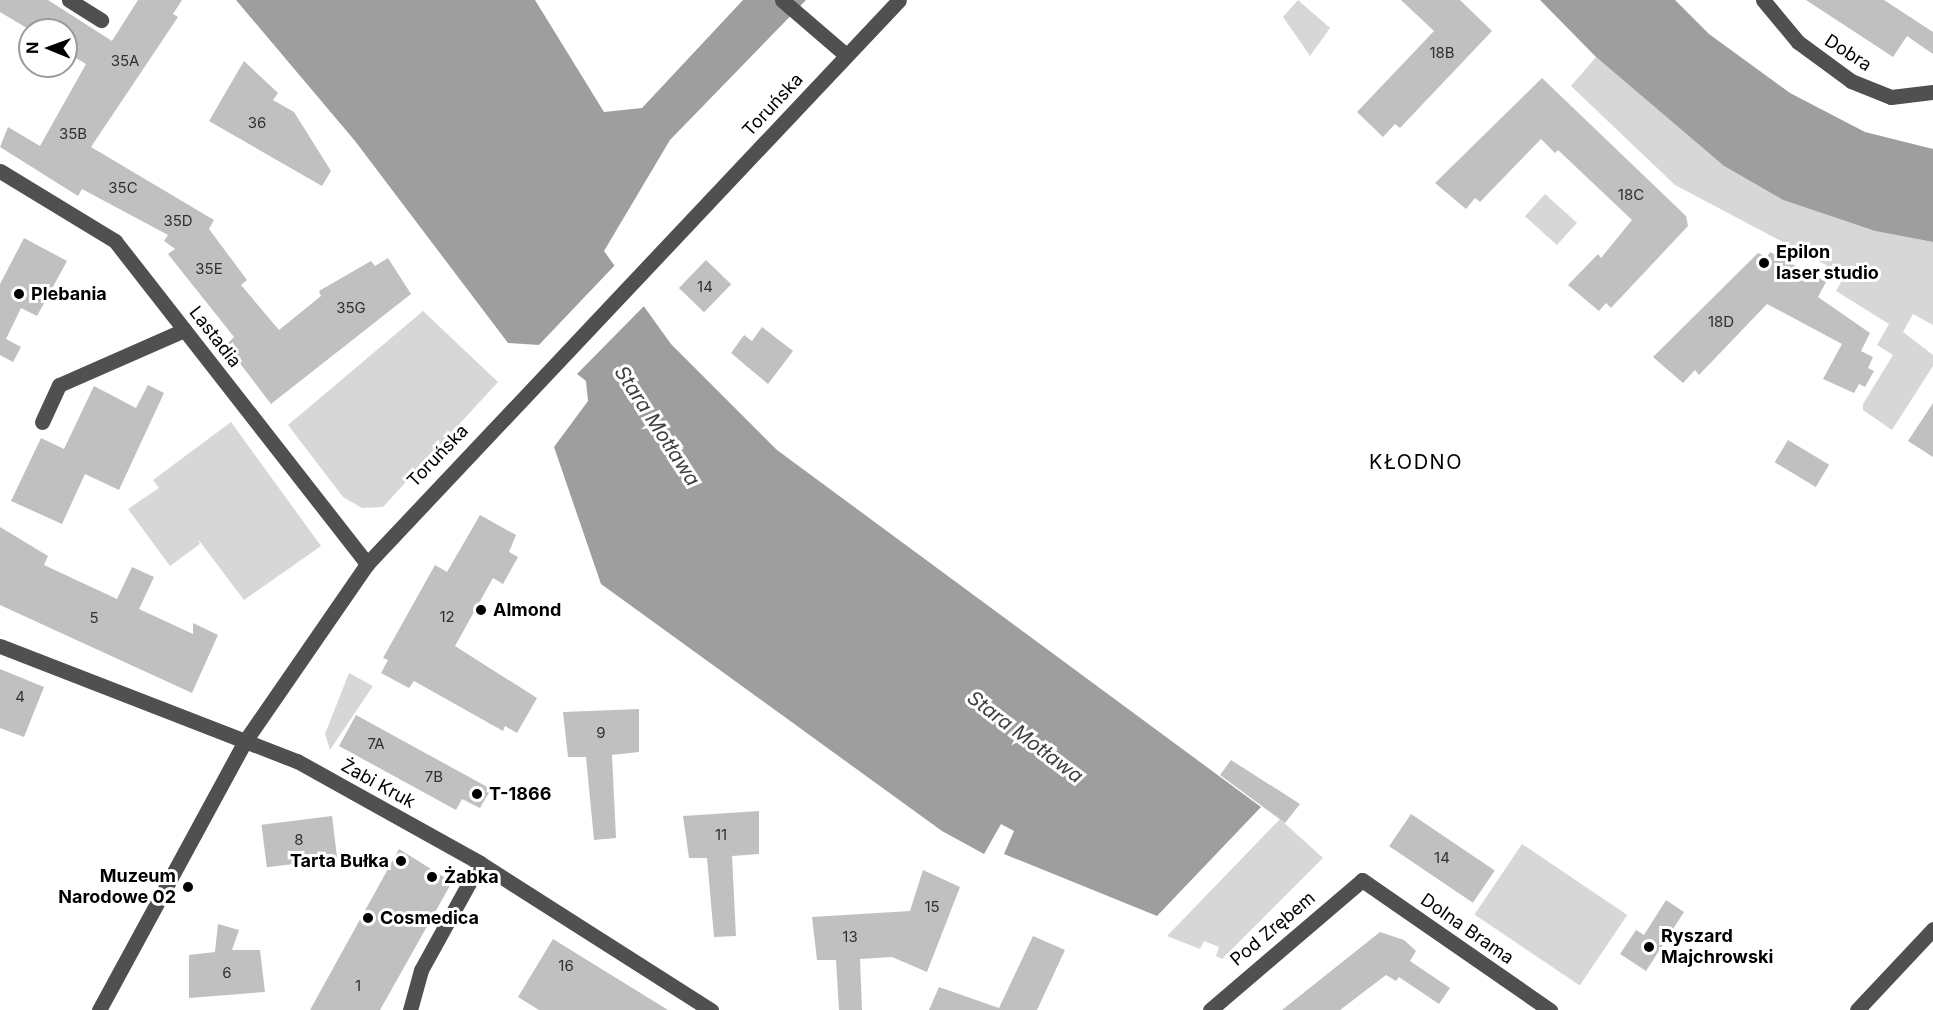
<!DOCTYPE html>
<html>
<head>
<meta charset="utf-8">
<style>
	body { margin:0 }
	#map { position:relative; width:1933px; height:1010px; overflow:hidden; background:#fff; font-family:Inter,sans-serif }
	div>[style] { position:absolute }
	.green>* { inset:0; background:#d7d7d7; transform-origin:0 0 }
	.water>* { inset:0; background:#9e9e9e }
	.pier>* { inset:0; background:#fff }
	.building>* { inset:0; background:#c0c0c0; transform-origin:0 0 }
	.minor>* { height:15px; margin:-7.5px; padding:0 7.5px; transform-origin:7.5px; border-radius:7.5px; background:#505050 }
	.dots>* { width:16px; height:16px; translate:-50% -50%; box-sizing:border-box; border:3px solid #fff; border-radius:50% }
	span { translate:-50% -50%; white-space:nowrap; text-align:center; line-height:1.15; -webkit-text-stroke:6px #fff; paint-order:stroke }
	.number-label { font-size:15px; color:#303030 }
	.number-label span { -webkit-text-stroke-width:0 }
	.street-label { font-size:18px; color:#000 }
	.poi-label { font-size:18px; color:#000; font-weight:700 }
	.left { translate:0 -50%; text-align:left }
	.right { translate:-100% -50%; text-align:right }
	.water-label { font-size:20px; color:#3f3f3f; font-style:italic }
	.neighbourhood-label { font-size:20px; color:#000; letter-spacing:1.5px }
	.north { position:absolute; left:18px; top:18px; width:60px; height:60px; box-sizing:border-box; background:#fff; border:2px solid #999; border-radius:50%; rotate:271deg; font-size:16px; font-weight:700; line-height:24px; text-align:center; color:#000 }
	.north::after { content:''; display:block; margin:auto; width:21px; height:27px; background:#000; clip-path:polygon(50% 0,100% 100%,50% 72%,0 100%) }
</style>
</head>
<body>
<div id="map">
	<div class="green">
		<i style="clip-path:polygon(1298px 0,1330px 28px,1310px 56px,1283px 17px)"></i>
		<i style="clip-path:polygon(1596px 57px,1724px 166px,1783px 200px,1875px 231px,1933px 242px,1933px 325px,1913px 314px,1903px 332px,1933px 355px,1933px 366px,1892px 430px,1863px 410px,1863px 404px,1893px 355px,1877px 345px,1889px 324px,1836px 291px,1845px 275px,1675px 185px,1571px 86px)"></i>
		<i style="left:1545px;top:194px;width:43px;height:30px;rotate:42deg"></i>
		<i style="clip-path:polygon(423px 311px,498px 382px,383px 507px,362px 508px,343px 497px,288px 425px)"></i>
		<i style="clip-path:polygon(231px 422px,321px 546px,244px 600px,198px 539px,200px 544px,170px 566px,128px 509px,159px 488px,153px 480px)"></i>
		<i style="clip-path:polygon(349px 673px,373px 686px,330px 750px,325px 734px)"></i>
		<i style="clip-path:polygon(1280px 819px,1323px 858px,1222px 959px,1216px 956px,1219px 947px,1204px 941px,1200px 949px,1167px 936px)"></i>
		<i style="left:1522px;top:844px;width:127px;height:85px;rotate:34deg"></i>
	</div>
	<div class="water">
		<i style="clip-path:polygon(236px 0,535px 0,604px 112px,642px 108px,743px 0,806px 0,670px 140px,604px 251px,671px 344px,777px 450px,1261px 807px,1157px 916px,1004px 854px,1014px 831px,1001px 824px,984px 854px,942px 831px,601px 584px,554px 447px,588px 401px,586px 381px,540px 345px,508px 343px,355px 141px)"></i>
		<i style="clip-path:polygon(1540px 0,1675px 0,1709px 34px,1790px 93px,1865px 132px,1933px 149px,1933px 242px,1875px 231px,1783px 200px,1724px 166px,1596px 57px)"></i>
	</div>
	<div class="pier">
		<i style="clip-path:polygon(616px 264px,646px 304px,575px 376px,536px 348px)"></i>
	</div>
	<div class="building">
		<i style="clip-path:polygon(0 0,48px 0,112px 41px,138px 0,182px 0,173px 14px,178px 17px,91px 147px,214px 220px,209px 229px,247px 280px,241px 285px,279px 330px,321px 296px,319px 291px,371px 261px,375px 266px,388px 258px,411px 294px,271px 404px,226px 345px,234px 337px,168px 254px,175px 249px,164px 241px,168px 235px,82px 189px,78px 196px,0 147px,8px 127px,40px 146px,86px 64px,66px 52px,66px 30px,30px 30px,0 12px)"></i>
		<i style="clip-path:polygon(1401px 0,1460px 0,1492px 31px,1400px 128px,1395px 124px,1383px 137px,1357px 112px,1434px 31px)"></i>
		<i style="clip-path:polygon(1806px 0,1884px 0,1933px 32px,1933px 54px,1907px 36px,1893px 57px)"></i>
		<i style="clip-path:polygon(244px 61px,278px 93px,273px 100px,294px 112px,331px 171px,322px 186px,209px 121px)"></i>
		<i style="clip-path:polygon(1542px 78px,1686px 216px,1688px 226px,1611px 308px,1606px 303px,1599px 311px,1568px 285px,1598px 254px,1601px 258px,1632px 220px,1558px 150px,1555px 153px,1541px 139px,1480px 202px,1475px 198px,1466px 209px,1435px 183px)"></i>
		<i style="clip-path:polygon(24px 238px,67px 261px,37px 316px,21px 308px,6px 339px,21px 347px,13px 362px,0 355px,0 284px)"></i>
		<i style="clip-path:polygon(1770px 252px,1826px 282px,1818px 297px,1870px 333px,1861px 351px,1873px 357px,1868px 368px,1874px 371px,1865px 387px,1859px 384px,1854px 393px,1823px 379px,1842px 344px,1767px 304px,1699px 375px,1695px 370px,1683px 383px,1653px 357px,1758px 253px,1767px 257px)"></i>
		<i style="left:706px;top:260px;width:35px;height:39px;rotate:44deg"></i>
		<i style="clip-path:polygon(762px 327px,793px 351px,768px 384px,731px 353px,744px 335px,752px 341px)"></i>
		<i style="clip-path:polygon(148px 385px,164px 393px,119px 490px,85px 474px,62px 524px,11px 501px,41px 438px,64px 449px,94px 386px,136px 408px)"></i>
		<i style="clip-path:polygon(1933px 403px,1933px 457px,1908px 441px)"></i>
		<i style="left:1788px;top:440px;width:48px;height:26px;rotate:31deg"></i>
		<i style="clip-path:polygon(480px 515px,516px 535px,509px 552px,518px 557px,503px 584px,493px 578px,455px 646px,537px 698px,517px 733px,505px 726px,503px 731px,414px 681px,409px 688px,381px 673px,388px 660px,383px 658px,435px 565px,447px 572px)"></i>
		<i style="clip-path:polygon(0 527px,48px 556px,44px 565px,117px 599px,132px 567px,154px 577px,139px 609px,193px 634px,193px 623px,218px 635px,192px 693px,0 605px)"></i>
		<i style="clip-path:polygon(0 669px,44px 687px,24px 737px,0 728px)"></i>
		<i style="clip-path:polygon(639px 709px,639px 752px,612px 755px,616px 838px,594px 840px,586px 757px,568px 757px,563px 712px)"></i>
		<i style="clip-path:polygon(356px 715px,491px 789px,480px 808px,462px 799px,456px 810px,339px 746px)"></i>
		<i style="clip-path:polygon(1231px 760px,1300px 804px,1285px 823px,1220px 775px)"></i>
		<i style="clip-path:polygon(759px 811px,759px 854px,732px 856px,736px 936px,714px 937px,707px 858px,689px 858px,683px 816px)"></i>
		<i style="left:1411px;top:814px;width:101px;height:39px;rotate:34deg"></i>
		<i style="left:332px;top:816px;width:43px;height:71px;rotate:83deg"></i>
		<i style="clip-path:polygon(399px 849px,452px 882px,380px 1010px,310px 1010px)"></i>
		<i style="clip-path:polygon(923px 870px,960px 887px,927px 972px,892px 957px,860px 959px,862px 1010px,839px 1010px,836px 960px,817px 960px,812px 917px,910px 911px)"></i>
		<i style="clip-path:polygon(1666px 900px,1684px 912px,1646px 971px,1620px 954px,1636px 930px,1644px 935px)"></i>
		<i style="clip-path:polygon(218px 924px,239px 930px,232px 950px,260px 950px,265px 992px,189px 998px,189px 955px,215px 952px)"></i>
		<i style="clip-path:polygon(1380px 932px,1404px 940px,1416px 951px,1410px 961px,1450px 988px,1439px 1004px,1399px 977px,1396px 981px,1386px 975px,1340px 1010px,1282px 1010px)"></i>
		<i style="clip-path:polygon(1033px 936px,1065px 950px,1037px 1010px,929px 1010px,939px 987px,999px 1008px)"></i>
		<i style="clip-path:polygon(553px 939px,668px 1010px,539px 1010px,518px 997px)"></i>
	</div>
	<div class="minor">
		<i style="left:69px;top:0;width:38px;rotate:32deg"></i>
		<i style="left:782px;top:0;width:84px;rotate:40.7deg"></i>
		<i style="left:1763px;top:0;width:55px;rotate:50.2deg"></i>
		<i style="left:1798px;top:42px;width:66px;rotate:36.3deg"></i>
		<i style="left:1851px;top:81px;width:43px;rotate:21.8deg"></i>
		<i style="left:1891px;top:97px;width:42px;rotate:-6.8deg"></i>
		<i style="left:0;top:171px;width:135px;rotate:31.3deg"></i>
		<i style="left:115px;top:241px;width:410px;rotate:52deg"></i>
		<i style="left:42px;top:422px;width:41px;rotate:-65.3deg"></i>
		<i style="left:59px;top:385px;width:137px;rotate:-23.7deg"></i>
		<i style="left:0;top:646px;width:318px;rotate:21.2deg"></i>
		<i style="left:297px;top:761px;width:210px;rotate:29.1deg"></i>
		<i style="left:480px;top:863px;width:274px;rotate:32.5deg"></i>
		<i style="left:99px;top:1010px;width:306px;rotate:-61.5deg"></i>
		<i style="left:245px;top:741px;width:215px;rotate:-55.4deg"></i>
		<i style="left:367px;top:564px;width:775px;rotate:-46.67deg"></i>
		<i style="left:410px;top:1010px;width:41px;rotate:-74.6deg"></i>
		<i style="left:421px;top:970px;width:122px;rotate:-61.1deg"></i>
		<i style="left:1210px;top:1010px;width:200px;rotate:-40.5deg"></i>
		<i style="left:1362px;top:880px;width:229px;rotate:34.7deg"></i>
		<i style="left:1857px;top:1010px;width:111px;rotate:-46.8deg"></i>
	</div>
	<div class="dots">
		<i style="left:1764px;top:263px;background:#000"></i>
		<i style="left:19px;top:294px;background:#000"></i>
		<i style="left:481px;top:610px;background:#000"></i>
		<i style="left:477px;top:794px;background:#000"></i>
		<i style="left:401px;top:861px;background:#000"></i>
		<i style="left:432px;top:877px;background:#000"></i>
		<i style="left:188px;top:887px;background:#000"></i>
		<i style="left:368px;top:918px;background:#000"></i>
		<i style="left:1649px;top:947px;background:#000"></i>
	</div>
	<div class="number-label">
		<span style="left:1442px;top:53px">18B</span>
		<span style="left:125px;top:61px">35A</span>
		<span style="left:257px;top:123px">36</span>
		<span style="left:73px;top:134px">35B</span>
		<span style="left:123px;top:188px">35C</span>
		<span style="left:1631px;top:195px">18C</span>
		<span style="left:178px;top:221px">35D</span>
		<span style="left:209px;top:269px">35E</span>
		<span style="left:705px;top:287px">14</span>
		<span style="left:351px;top:308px">35G</span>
		<span style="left:1721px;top:322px">18D</span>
		<span style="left:447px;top:617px">12</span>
		<span style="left:94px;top:618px">5</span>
		<span style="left:20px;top:697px">4</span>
		<span style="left:601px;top:733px">9</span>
		<span style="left:376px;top:744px">7A</span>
		<span style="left:434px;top:777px">7B</span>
		<span style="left:721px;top:835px">11</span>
		<span style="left:299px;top:840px">8</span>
		<span style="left:1442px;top:858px">14</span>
		<span style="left:932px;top:907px">15</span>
		<span style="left:850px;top:937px">13</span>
		<span style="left:566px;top:966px">16</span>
		<span style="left:227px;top:973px">6</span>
		<span style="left:358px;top:986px">1</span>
	</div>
	<div class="street-label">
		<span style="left:1848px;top:53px;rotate:33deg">Dobra</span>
		<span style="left:773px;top:105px;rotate:-47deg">Toruńska</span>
		<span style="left:215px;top:337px;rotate:52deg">Lastadia</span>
		<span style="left:438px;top:456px;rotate:-46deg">Toruńska</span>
		<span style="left:378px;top:784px;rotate:29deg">Żabi Kruk</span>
		<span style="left:1273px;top:929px;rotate:-40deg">Pod Zrębem</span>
		<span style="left:1467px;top:929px;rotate:35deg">Dolna Brama</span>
	</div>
	<div class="poi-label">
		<span class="left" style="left:1776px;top:263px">Epilon<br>laser studio</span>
		<span class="left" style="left:31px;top:294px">Plebania</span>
		<span class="left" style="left:493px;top:610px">Almond</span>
		<span class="left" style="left:489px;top:794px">T-1866</span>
		<span class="right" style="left:389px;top:861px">Tarta Bułka</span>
		<span class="right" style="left:176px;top:887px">Muzeum<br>Narodowe 02</span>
		<span class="left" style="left:444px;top:877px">Żabka</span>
		<span class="left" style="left:380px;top:918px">Cosmedica</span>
		<span class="left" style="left:1661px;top:947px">Ryszard<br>Majchrowski</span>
	</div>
	<div class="water-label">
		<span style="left:657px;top:426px;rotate:57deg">Stara Motława</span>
		<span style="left:1025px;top:737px;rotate:37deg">Stara Motława</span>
	</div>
	<div class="neighbourhood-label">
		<span style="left:1416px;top:462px">KŁODNO</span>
	</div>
	<div class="north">N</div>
</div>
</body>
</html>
